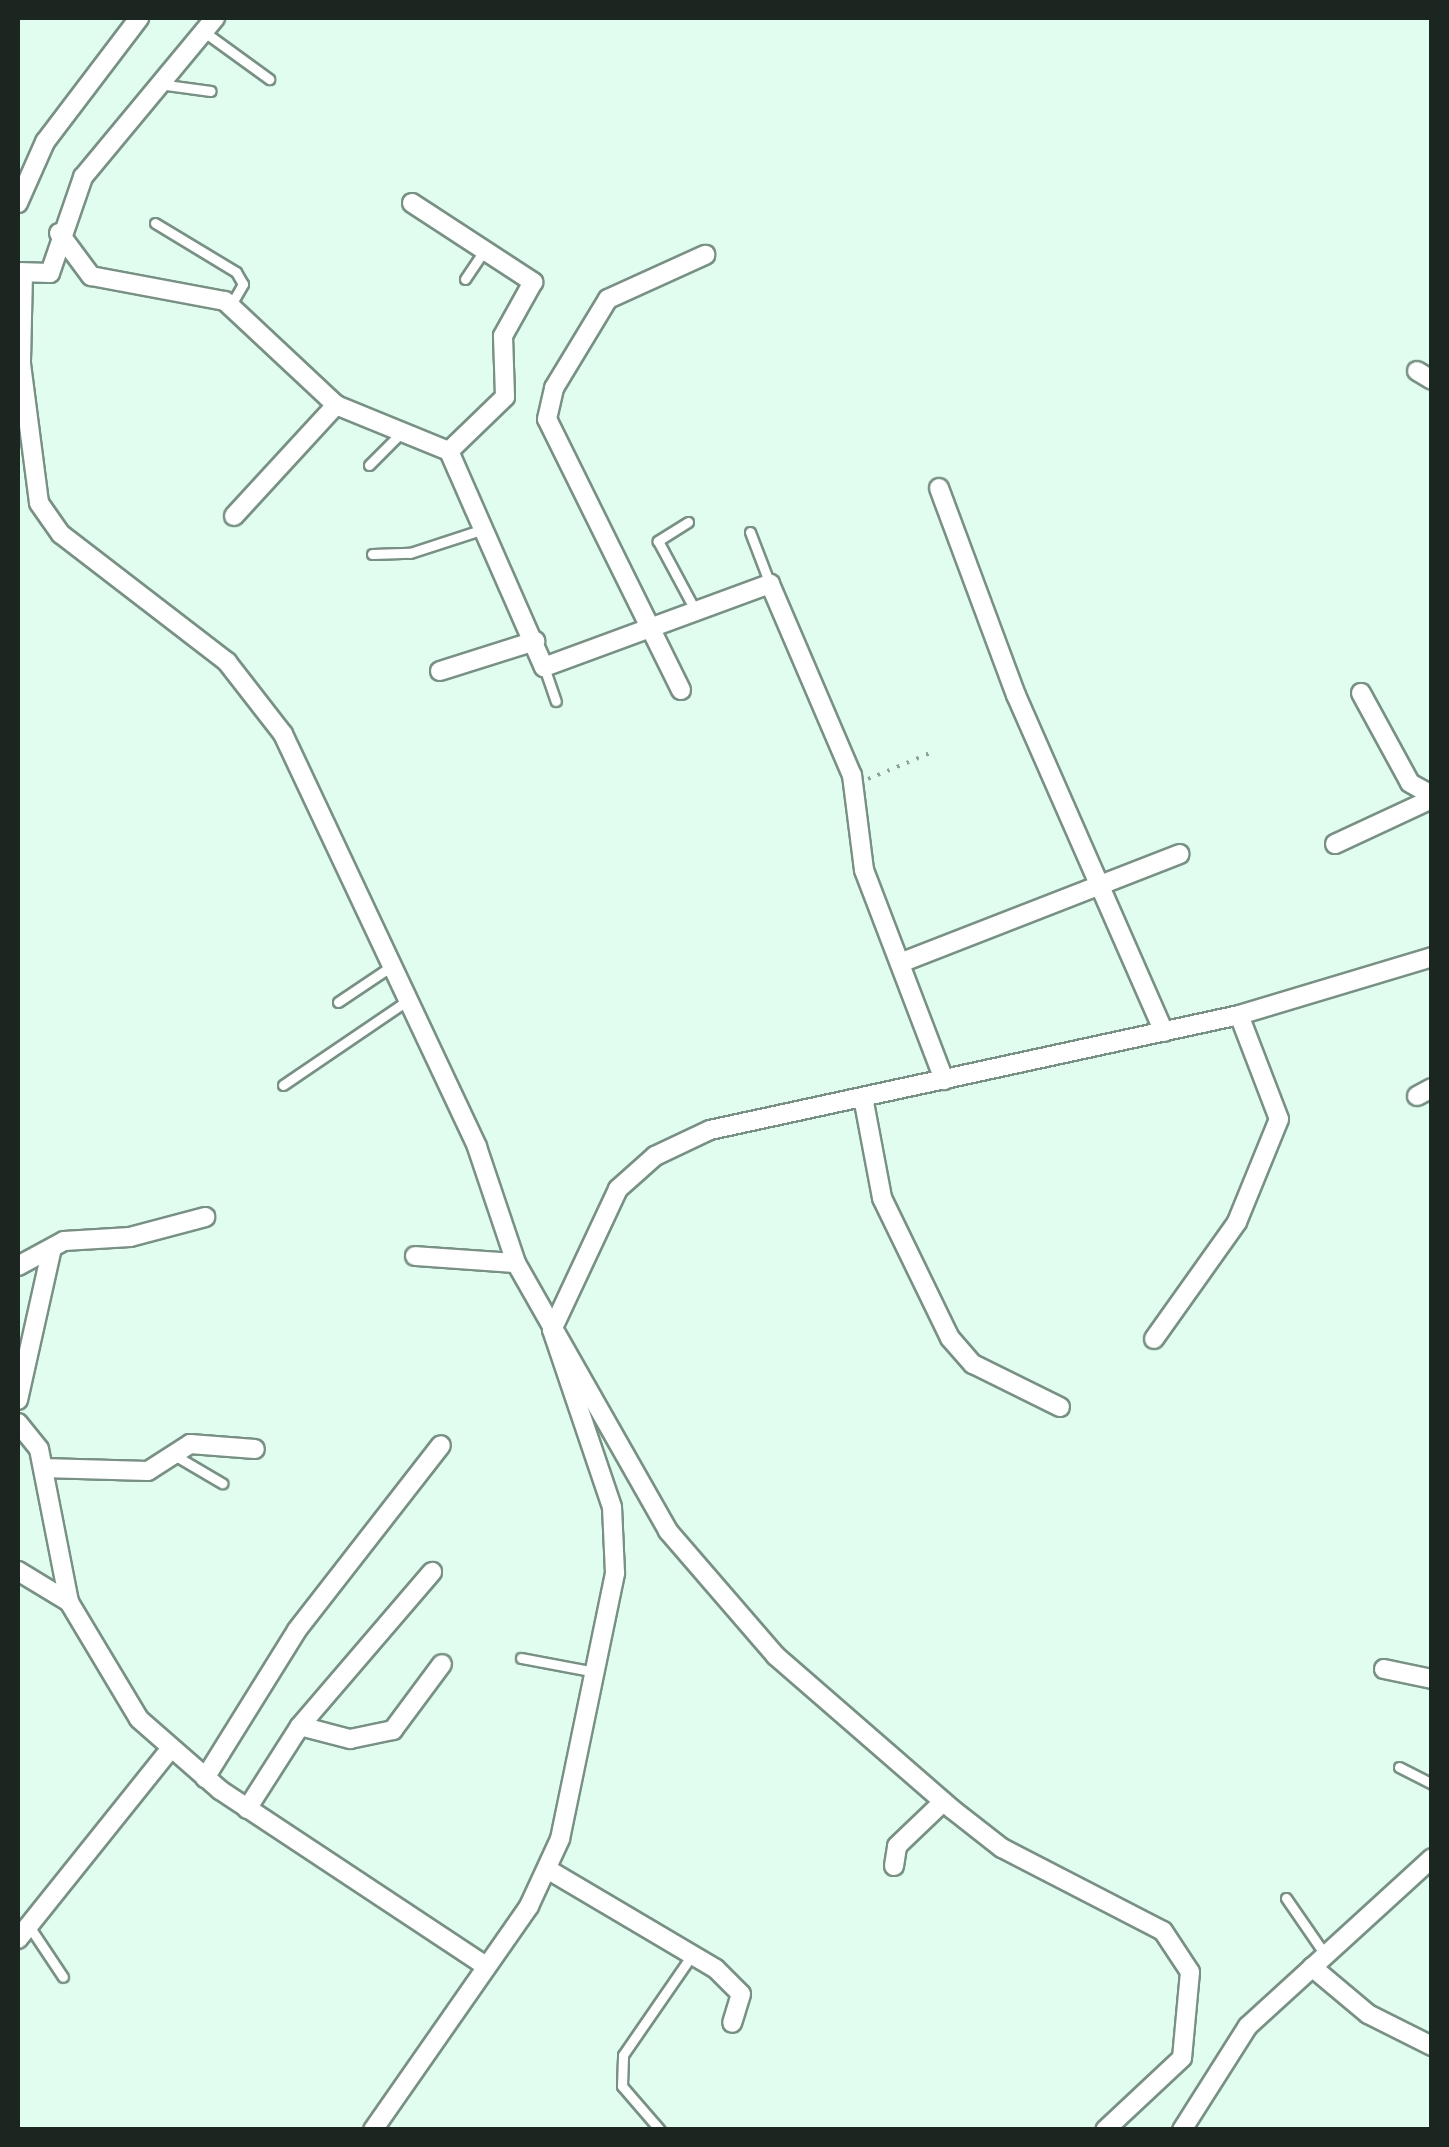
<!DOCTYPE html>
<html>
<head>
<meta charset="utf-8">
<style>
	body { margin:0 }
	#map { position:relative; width:1449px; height:2147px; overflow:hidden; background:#e1fdef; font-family:"Alegreya Sans",sans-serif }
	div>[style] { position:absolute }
	.path>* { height:4px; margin-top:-2px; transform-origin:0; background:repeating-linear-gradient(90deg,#8ea298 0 2.5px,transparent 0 10.5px) }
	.roads { filter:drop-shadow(2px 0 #789184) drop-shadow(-2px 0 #789184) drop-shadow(0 2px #789184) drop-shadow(0 -2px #789184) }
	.service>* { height:9px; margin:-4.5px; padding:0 4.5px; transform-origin:4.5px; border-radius:4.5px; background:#fff }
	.minor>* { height:18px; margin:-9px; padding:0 9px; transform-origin:9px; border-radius:9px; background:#fff }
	span { translate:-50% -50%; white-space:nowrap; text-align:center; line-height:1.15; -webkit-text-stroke:10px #e1fdef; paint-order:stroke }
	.frame { position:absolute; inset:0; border:20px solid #1c2621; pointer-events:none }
</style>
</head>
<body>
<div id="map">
	<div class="path">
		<i style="left:868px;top:779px;width:73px;rotate:-22.7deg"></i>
	</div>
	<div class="roads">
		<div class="service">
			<i style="left:203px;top:31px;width:82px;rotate:36deg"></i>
			<i style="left:159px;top:84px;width:52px;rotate:7.7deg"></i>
			<i style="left:155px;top:223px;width:95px;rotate:31.2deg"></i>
			<i style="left:236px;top:272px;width:14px;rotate:60deg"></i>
			<i style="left:243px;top:284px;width:24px;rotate:120deg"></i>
			<i style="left:465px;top:279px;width:37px;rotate:-56deg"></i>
			<i style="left:369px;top:465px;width:45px;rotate:-45deg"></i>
			<i style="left:688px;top:522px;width:36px;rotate:148deg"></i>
			<i style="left:658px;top:541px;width:76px;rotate:61.8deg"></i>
			<i style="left:750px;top:532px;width:56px;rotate:69deg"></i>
			<i style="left:372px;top:554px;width:38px;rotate:-2deg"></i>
			<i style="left:410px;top:553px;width:78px;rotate:-18deg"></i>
			<i style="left:544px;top:667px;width:36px;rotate:71deg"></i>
			<i style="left:338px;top:1002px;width:66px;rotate:-33.9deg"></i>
			<i style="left:283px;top:1085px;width:151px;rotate:-34.2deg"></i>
			<i style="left:174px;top:1455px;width:56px;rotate:30.3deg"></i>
			<i style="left:521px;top:1658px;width:76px;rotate:10.6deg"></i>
			<i style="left:1399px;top:1767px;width:37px;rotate:27deg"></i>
			<i style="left:1286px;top:1898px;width:70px;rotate:55.4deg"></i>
			<i style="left:29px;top:1926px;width:61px;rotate:56.3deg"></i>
			<i style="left:660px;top:2130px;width:58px;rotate:-130.8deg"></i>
			<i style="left:622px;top:2086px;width:31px;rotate:-88deg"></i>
			<i style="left:623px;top:2055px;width:121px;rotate:-55.4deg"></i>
		</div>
		<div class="minor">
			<i style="left:18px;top:203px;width:67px;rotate:-66.1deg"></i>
			<i style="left:45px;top:142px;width:156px;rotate:-52.8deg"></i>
			<i style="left:412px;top:203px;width:145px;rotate:33.1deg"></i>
			<i style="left:533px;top:282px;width:62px;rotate:119.1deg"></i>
			<i style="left:503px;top:336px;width:61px;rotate:88.1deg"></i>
			<i style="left:505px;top:397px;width:78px;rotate:136deg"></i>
			<i style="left:59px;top:233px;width:54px;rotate:53.3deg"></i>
			<i style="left:91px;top:276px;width:136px;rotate:10.6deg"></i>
			<i style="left:225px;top:301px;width:152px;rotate:43.1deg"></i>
			<i style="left:336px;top:405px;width:122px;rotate:22.2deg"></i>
			<i style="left:449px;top:451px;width:236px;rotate:66.3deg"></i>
			<i style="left:544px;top:667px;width:241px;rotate:-20.2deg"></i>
			<i style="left:770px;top:584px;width:208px;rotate:66.8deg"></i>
			<i style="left:852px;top:775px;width:96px;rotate:82.8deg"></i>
			<i style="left:864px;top:870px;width:225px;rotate:69.1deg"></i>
			<i style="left:18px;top:272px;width:32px;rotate:2deg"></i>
			<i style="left:50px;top:273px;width:102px;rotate:-71deg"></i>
			<i style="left:83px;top:177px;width:207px;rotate:-50.3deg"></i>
			<i style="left:23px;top:273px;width:91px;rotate:91.3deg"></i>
			<i style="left:21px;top:364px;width:140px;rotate:82.6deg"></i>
			<i style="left:39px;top:503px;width:38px;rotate:55deg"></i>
			<i style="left:61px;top:534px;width:210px;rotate:37.6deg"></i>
			<i style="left:227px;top:662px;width:91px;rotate:52.1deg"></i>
			<i style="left:283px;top:734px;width:456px;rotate:64.8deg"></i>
			<i style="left:477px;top:1147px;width:122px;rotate:71.4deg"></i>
			<i style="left:516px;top:1263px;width:308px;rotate:60.4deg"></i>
			<i style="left:668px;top:1531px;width:165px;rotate:49.2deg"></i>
			<i style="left:776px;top:1656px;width:233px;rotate:41deg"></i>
			<i style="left:952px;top:1809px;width:63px;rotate:38deg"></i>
			<i style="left:1002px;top:1848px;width:181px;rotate:27.3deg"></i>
			<i style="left:1163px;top:1931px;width:49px;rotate:56.6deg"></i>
			<i style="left:1190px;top:1972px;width:86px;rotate:95.3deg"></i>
			<i style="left:1182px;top:2058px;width:105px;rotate:136.9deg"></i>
			<i style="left:1417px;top:371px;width:17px;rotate:31deg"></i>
			<i style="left:939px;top:488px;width:221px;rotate:69.6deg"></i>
			<i style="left:1016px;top:695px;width:368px;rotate:66.3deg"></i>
			<i style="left:234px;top:516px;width:151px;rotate:-47.4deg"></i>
			<i style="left:440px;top:671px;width:100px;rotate:-17.5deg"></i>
			<i style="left:681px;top:690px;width:302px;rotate:-116.3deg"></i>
			<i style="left:547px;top:419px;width:32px;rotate:-77deg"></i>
			<i style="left:554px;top:388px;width:104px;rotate:-58.8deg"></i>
			<i style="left:608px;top:299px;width:107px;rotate:-24.4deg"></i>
			<i style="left:1361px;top:693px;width:102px;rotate:61.4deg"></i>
			<i style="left:1410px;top:783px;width:25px;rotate:29deg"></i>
			<i style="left:1335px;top:844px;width:107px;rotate:-24.9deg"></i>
			<i style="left:900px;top:963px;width:300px;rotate:-21.3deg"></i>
			<i style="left:1417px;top:1096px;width:17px;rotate:-28deg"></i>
			<i style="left:863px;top:1097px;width:103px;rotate:79.3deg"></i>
			<i style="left:882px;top:1198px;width:156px;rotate:64.1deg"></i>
			<i style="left:950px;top:1338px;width:35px;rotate:49deg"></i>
			<i style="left:973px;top:1364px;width:97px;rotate:26.3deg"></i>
			<i style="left:415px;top:1256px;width:101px;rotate:4deg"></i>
			<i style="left:18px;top:1266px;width:52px;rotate:-28.5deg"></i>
			<i style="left:64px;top:1241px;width:66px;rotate:-3.5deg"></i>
			<i style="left:130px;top:1237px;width:78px;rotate:-14.9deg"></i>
			<i style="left:1154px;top:1339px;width:143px;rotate:-54.6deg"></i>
			<i style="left:1237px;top:1222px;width:111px;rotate:-67.8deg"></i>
			<i style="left:1279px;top:1119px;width:111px;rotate:-111deg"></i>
			<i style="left:18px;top:1400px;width:152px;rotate:-77.4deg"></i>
			<i style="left:18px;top:1423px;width:33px;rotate:51deg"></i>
			<i style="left:39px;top:1449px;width:156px;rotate:78.9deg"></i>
			<i style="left:69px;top:1602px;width:136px;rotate:59.1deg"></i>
			<i style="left:139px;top:1719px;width:108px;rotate:41.2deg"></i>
			<i style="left:220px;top:1790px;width:317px;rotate:33.5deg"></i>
			<i style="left:43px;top:1468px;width:105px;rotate:1.6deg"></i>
			<i style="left:148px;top:1471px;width:50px;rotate:-32.7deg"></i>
			<i style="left:190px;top:1444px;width:65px;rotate:4.4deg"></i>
			<i style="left:18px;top:1571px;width:60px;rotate:31.3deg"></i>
			<i style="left:1384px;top:1669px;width:49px;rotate:11.8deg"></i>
			<i style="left:300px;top:1726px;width:52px;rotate:14.6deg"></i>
			<i style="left:350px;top:1739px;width:44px;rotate:-11.8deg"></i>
			<i style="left:393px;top:1730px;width:82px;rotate:-53.4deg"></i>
			<i style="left:205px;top:1778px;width:174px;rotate:-58.1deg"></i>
			<i style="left:297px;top:1630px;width:234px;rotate:-52.1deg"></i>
			<i style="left:247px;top:1809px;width:98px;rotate:-57.4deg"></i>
			<i style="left:300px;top:1726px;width:203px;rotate:-49.4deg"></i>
			<i style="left:894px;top:1866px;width:20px;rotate:-81deg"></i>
			<i style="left:897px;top:1846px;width:64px;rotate:-43.7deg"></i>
			<i style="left:547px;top:1869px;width:196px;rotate:30.6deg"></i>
			<i style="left:716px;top:1969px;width:35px;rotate:45deg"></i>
			<i style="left:741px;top:1994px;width:30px;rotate:107deg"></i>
			<i style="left:18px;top:1939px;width:243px;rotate:-51.3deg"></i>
			<i style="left:1312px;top:1967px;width:73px;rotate:40deg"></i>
			<i style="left:1368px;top:2014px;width:72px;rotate:26.6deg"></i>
			<i style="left:373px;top:2130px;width:273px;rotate:-55.1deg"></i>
			<i style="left:529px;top:1906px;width:74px;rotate:-65.2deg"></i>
			<i style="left:560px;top:1839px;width:272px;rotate:-78.3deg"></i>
			<i style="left:615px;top:1573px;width:66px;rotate:-92.6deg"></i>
			<i style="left:612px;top:1507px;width:187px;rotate:-108.7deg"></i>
			<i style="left:552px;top:1330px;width:156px;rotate:-64.9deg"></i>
			<i style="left:618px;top:1189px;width:50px;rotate:-41.7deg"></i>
			<i style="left:655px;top:1156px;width:61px;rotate:-25.3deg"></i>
			<i style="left:710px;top:1130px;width:541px;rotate:-12.26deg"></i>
			<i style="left:1239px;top:1015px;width:202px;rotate:-16.7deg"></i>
			<i style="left:1182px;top:2130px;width:123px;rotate:-57.6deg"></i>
			<i style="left:1248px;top:2026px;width:249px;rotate:-42.4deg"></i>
		</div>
	</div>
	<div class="frame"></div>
</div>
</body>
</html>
